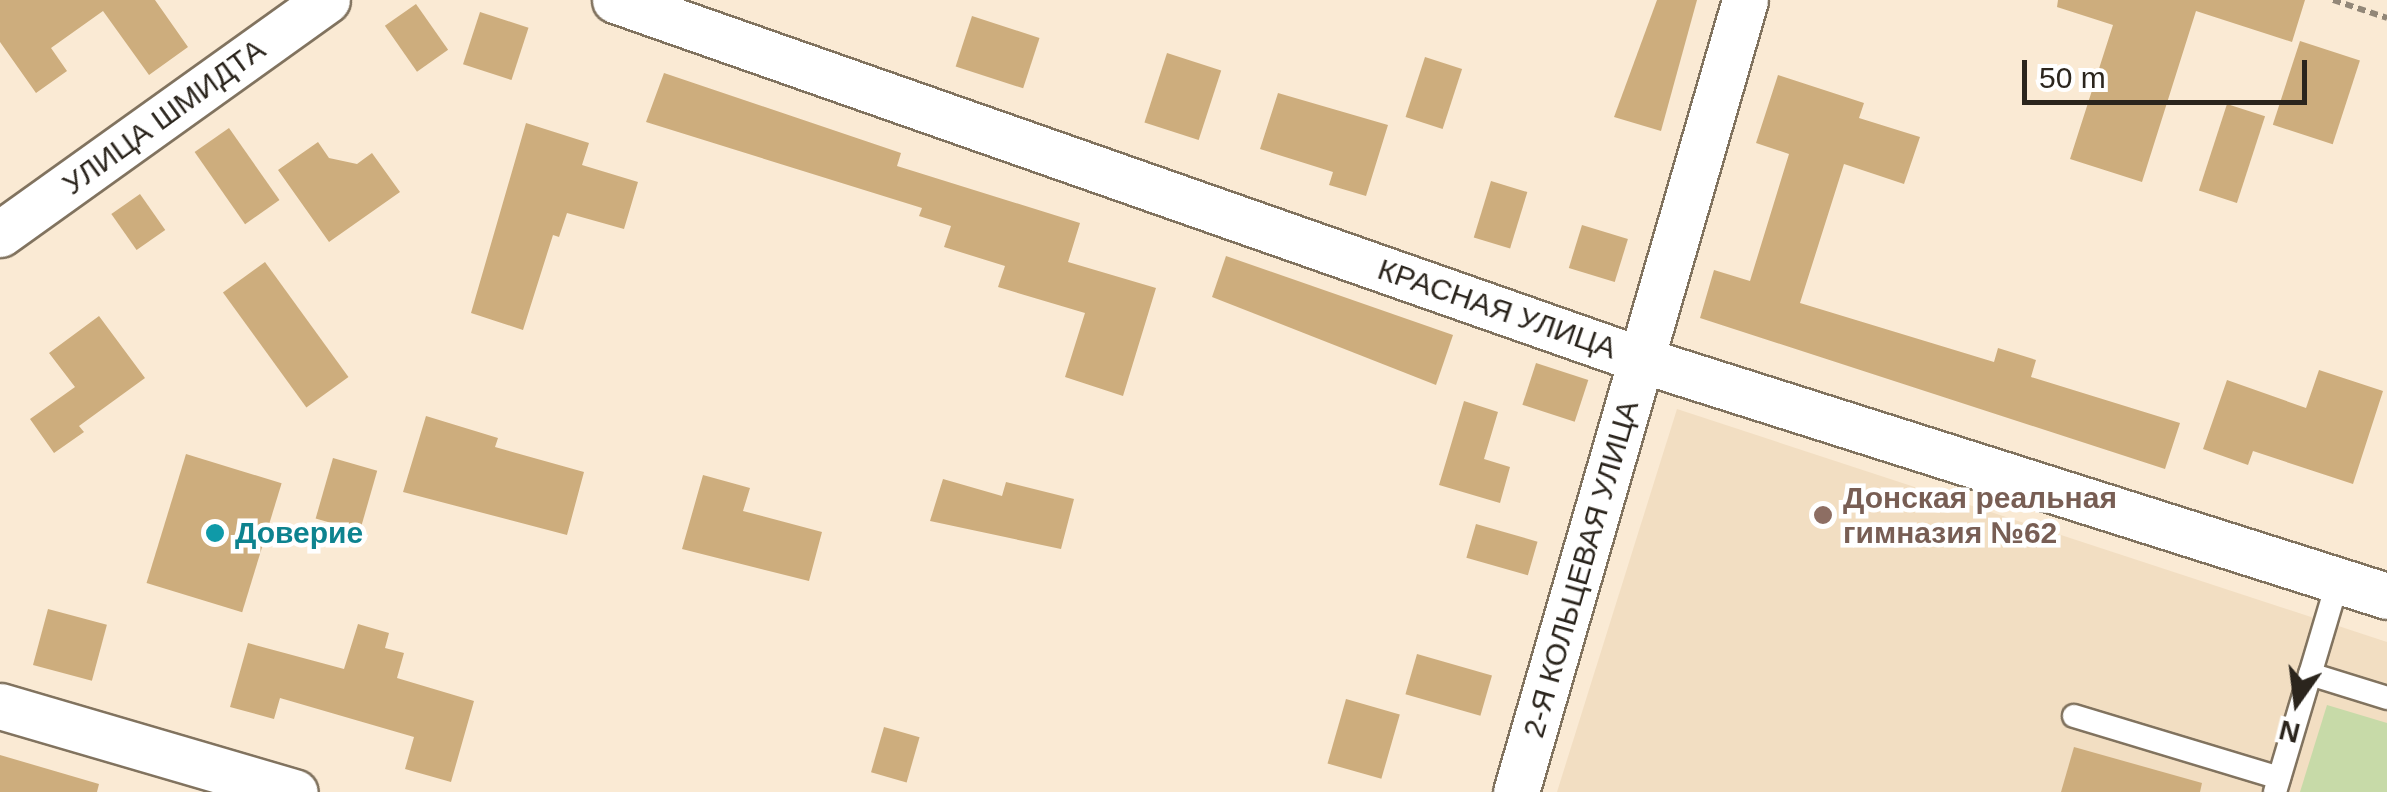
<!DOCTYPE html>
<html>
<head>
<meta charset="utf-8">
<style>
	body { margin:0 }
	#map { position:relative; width:2387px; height:792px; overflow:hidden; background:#faead4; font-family:Arial,sans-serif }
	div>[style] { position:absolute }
	.built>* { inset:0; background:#f2dec2 }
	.green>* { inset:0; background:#c7daa8 }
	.building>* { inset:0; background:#cdad7d; transform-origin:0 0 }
	.path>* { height:6px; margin-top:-3px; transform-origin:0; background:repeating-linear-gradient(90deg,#928778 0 8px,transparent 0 13px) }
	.roads { filter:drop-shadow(2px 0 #81735f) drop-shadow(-2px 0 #81735f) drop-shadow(0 2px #81735f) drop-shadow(0 -2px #81735f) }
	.lane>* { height:22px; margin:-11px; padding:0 11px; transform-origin:11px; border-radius:11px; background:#fff }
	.street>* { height:45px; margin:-22.5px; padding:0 22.5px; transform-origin:22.5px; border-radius:22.5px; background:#fff }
	.dots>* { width:28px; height:28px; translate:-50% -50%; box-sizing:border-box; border:5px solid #fff; border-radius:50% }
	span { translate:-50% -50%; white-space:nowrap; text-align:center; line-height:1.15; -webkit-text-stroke:9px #fff; paint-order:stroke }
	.street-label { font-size:30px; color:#2b251d }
	.education-label { font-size:30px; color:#785e54; font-weight:700 }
	.left { translate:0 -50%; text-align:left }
	.culture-label { font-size:30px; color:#0d838f; font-weight:700 }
	.north { position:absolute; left:2247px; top:652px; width:100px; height:100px; -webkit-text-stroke:8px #fff; paint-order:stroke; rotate:194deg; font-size:28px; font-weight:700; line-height:40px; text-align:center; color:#2b251d }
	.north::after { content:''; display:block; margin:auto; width:35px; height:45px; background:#2b251d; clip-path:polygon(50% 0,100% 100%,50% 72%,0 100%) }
	.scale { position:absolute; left:2022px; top:60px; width:285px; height:45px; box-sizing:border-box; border:5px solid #2b251d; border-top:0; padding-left:12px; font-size:30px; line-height:35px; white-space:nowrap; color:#2b251d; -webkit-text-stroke:8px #fff; paint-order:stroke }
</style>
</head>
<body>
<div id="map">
	<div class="built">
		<i style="clip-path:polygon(1677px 409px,2387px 642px,2387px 792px,1557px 792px)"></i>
	</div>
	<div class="green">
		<i style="clip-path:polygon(2327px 705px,2387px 723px,2387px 792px,2300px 792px)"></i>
	</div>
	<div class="building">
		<i style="clip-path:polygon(0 0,155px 0,188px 47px,149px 75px,103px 11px,51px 48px,67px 71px,36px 93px,0 42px)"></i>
		<i style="clip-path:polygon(1657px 0,1697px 0,1661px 131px,1614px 117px)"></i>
		<i style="clip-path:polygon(2058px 0,2305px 0,2292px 42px,2196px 11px,2142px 182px,2070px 159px,2113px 25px,2057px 7px)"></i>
		<i style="left:416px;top:4px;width:56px;height:38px;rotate:55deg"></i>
		<i style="left:480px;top:12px;width:51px;height:55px;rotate:18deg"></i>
		<i style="left:972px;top:16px;width:71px;height:53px;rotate:18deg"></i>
		<i style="left:2300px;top:41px;width:63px;height:88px;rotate:18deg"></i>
		<i style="left:1167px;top:53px;width:57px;height:73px;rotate:18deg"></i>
		<i style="left:1425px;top:57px;width:39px;height:63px;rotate:18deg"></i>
		<i style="clip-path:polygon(664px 73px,901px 153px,897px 166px,1080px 223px,1068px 262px,1156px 288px,1123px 396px,1065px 377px,1085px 313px,998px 287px,1005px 266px,944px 247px,951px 226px,919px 216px,922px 208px,646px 122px)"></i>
		<i style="clip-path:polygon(1778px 75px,1864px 103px,1859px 118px,1920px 137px,1904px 184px,1844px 164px,1800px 303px,1994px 362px,1998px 348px,2036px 360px,2031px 377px,2180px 423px,2165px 469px,1700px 318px,1714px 270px,1750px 281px,1789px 154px,1756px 143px)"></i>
		<i style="clip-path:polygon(1278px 93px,1388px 125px,1366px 196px,1329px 185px,1333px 172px,1260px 149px)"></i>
		<i style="left:2227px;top:104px;width:40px;height:91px;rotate:18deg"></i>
		<i style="clip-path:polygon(526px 123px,589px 143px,582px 165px,638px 182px,624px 229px,567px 213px,559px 237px,553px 235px,523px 330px,471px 313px)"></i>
		<i style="left:229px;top:128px;width:88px;height:42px;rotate:55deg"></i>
		<i style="clip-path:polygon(318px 142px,329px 158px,357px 164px,372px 153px,400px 192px,329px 242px,278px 170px)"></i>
		<i style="left:1491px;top:181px;width:38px;height:59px;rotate:17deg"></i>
		<i style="left:140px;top:194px;width:44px;height:35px;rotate:55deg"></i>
		<i style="left:1582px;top:225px;width:48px;height:45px;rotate:17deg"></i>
		<i style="clip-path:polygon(1226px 256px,1453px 335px,1436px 385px,1212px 297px)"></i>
		<i style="left:265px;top:262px;width:142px;height:52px;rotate:54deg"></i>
		<i style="clip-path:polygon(99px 316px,145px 378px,79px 426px,84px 432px,54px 453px,30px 419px,75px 387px,49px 353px)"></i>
		<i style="left:1536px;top:363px;width:55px;height:44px;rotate:18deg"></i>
		<i style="clip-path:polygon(2319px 370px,2383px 391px,2353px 484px,2253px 451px,2248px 465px,2203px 449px,2227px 380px,2306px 408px)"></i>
		<i style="clip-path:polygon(1464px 401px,1498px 412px,1484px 459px,1510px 467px,1500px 503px,1439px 485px)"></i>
		<i style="clip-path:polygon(426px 416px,498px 438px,495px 447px,584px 472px,567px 535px,403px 492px)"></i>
		<i style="left:186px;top:454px;width:100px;height:135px;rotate:17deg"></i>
		<i style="left:333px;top:458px;width:46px;height:63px;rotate:16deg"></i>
		<i style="clip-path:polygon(703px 475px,750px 488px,743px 511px,822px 532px,809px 581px,682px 549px)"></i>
		<i style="clip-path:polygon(943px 479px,1002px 496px,1006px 482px,1074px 499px,1061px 549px,930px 521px)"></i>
		<i style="left:1476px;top:524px;width:64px;height:35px;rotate:16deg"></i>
		<i style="left:48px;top:609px;width:61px;height:58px;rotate:15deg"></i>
		<i style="clip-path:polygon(358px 624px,389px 633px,385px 648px,404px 653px,397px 678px,474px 701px,451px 782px,405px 769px,414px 737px,280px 698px,274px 719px,230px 707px,248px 643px,344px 669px)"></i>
		<i style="left:1417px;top:654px;width:78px;height:42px;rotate:16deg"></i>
		<i style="left:1346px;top:699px;width:56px;height:67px;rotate:16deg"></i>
		<i style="left:884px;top:727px;width:37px;height:47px;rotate:16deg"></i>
		<i style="clip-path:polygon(2074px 747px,2202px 783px,2200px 792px,2061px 792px)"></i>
		<i style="clip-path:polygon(0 755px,99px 784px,97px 792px,0 792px)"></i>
	</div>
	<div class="path">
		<i style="left:2333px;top:0;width:57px;rotate:18.4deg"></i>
	</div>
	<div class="roads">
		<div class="lane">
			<i style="left:2310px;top:674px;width:81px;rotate:17.3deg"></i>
			<i style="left:2074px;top:716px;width:214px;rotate:16.8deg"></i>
			<i style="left:2275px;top:792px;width:221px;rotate:-73.4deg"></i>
		</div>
		<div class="street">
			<i style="left:615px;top:0;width:1088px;rotate:19.32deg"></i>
			<i style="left:1642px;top:360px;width:781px;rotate:17.58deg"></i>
			<i style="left:0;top:234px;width:402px;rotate:-35.6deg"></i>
			<i style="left:0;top:706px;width:307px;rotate:16.3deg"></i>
			<i style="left:1516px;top:792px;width:824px;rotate:-73.87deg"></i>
		</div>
	</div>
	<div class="dots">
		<i style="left:1823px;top:515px;background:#8d6e63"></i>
		<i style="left:215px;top:533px;background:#0f9aa8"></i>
	</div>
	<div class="street-label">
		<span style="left:164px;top:117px;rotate:-36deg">УЛИЦА ШМИДТА</span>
		<span style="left:1497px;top:309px;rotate:19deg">КРАСНАЯ УЛИЦА</span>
		<span style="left:1581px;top:569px;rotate:-74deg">2-Я КОЛЬЦЕВАЯ УЛИЦА</span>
	</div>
	<div class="education-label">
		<span class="left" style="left:1843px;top:515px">Донская реальная<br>гимназия №62</span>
	</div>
	<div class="culture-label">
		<span class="left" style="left:235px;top:533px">Доверие</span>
	</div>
	<div class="north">N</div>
	<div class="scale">50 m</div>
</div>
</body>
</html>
